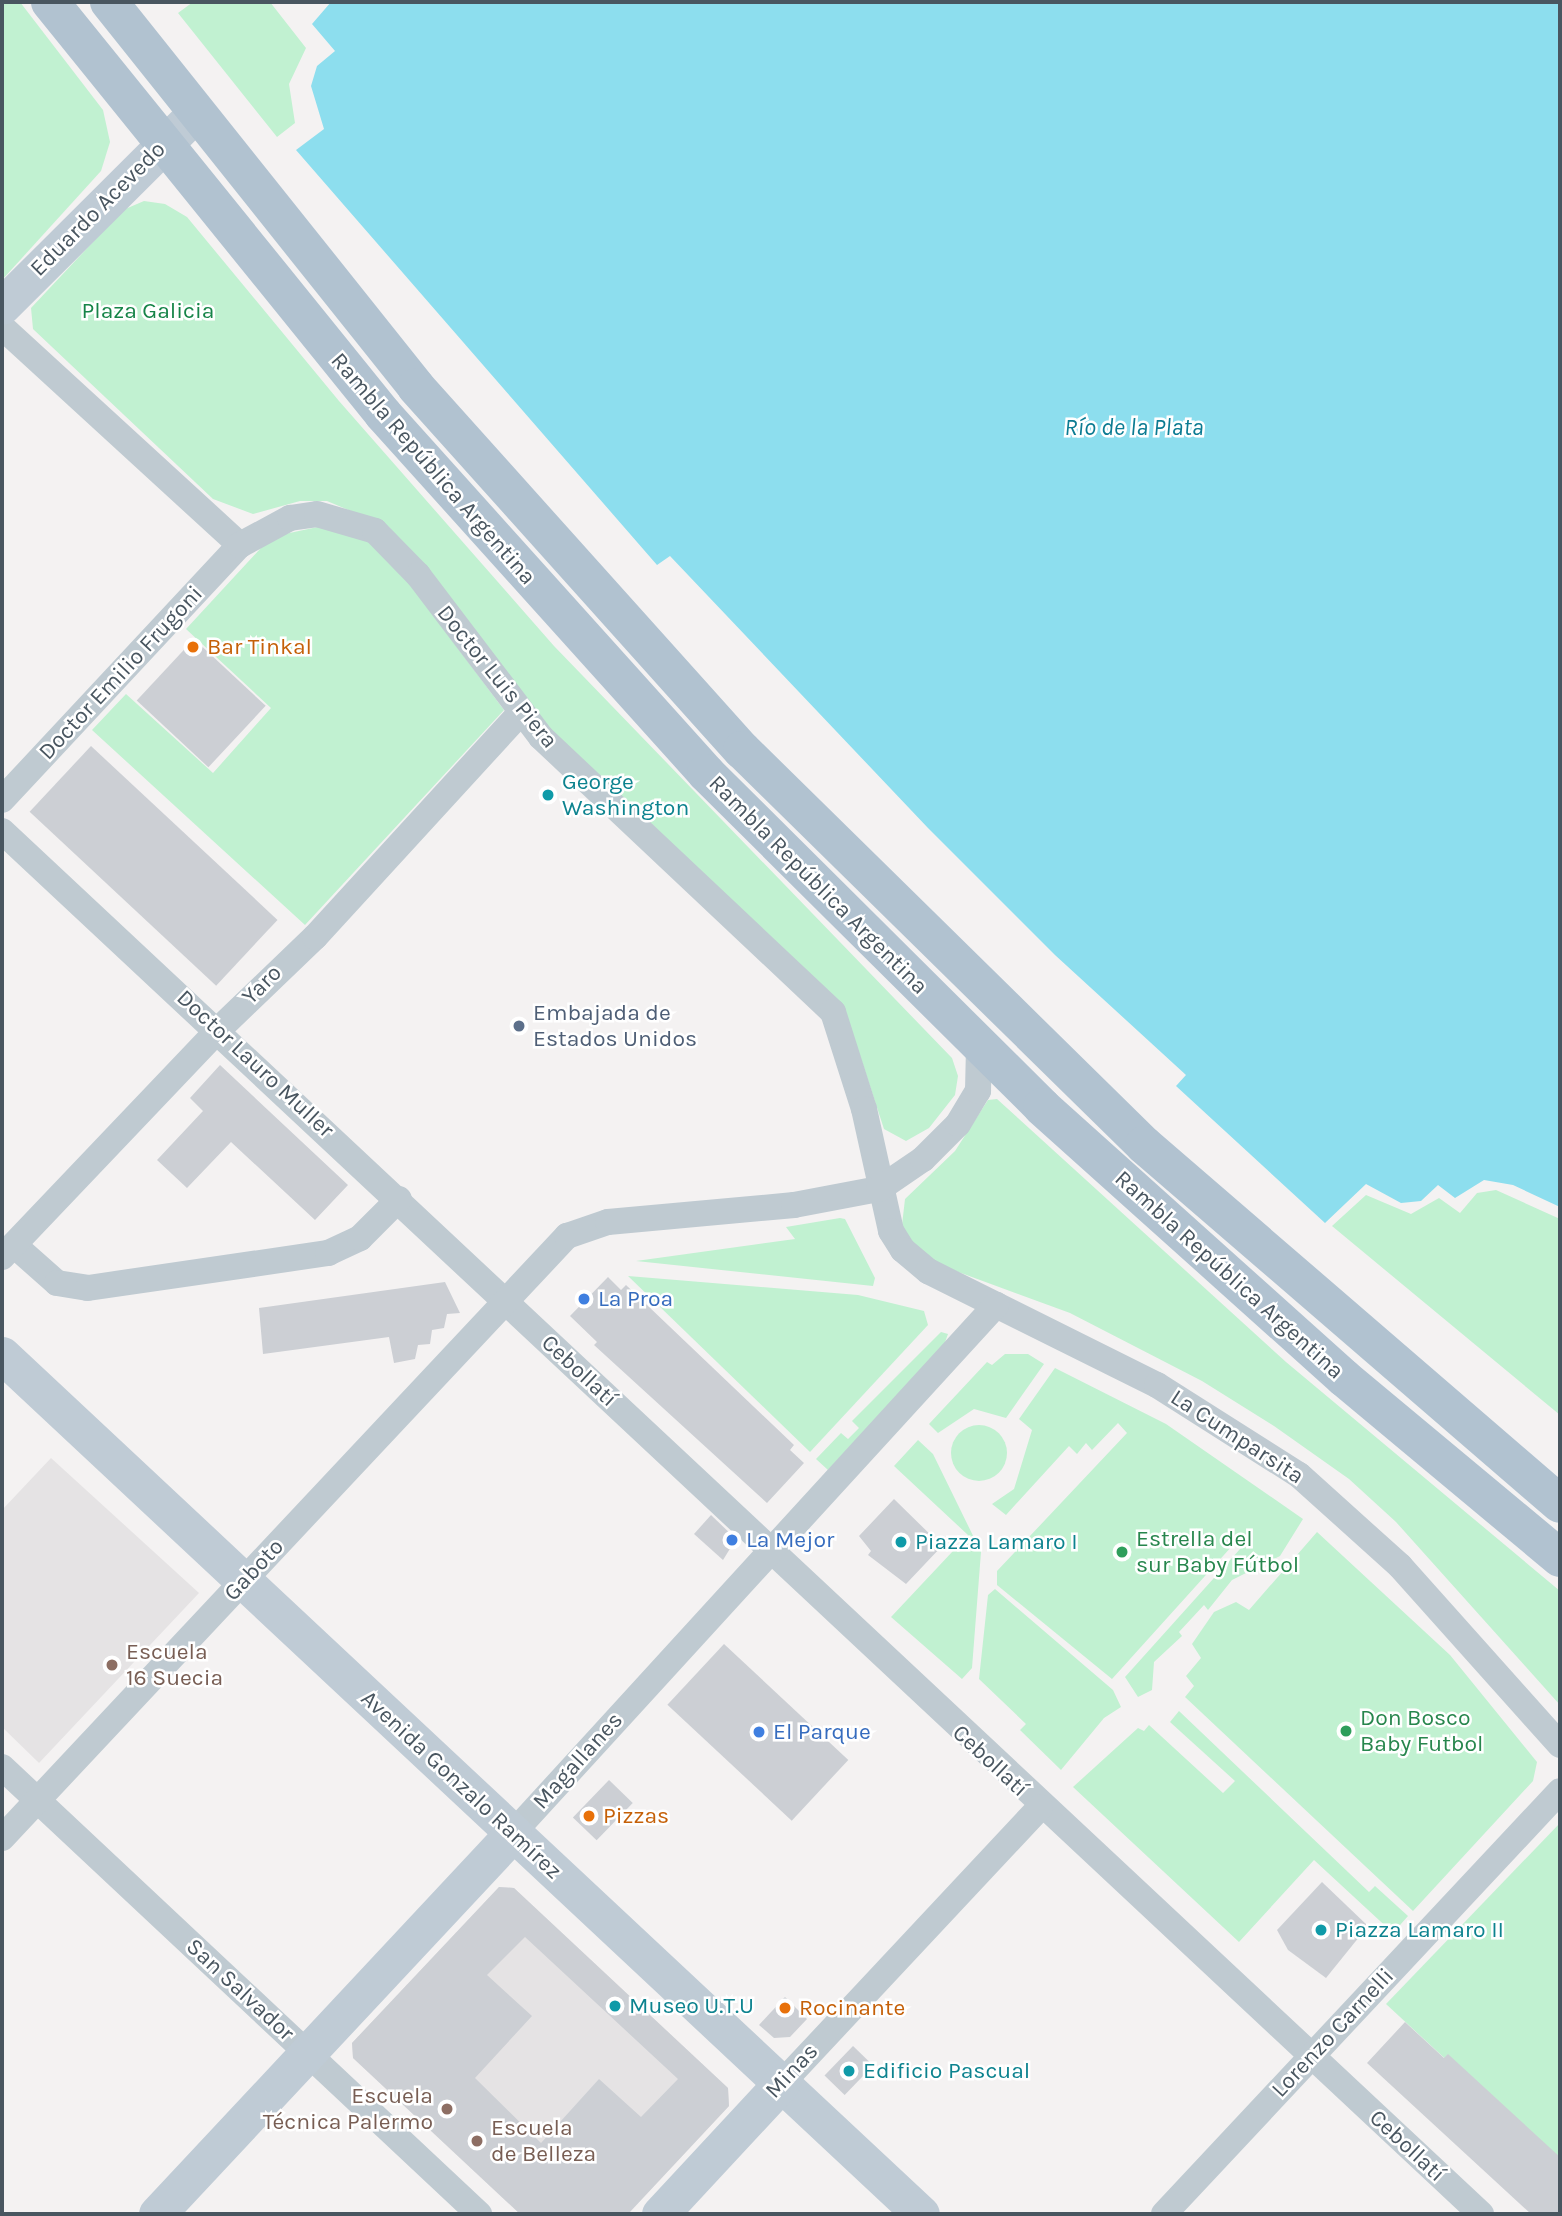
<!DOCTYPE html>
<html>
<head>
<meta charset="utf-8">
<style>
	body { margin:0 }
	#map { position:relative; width:1562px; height:2216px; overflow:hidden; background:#f4f2f2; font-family:Karla,sans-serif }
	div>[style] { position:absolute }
	.education>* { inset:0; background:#e5e3e4 }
	.green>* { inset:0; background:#c1f1d1 }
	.round { border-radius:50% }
	.water>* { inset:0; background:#8ddeee }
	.building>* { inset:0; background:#cccfd4; transform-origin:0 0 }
	.street>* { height:26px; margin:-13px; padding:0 13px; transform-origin:13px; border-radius:13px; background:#bfcad1 }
	.secondary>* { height:37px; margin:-18.5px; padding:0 18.5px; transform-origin:18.5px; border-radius:18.5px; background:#bfcbd5 }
	.primary>* { height:38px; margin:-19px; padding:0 19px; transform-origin:19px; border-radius:19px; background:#b1c2d0 }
	.dots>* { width:19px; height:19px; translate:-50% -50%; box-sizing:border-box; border:4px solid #fff; border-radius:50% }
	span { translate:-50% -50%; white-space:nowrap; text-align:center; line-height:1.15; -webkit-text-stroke:5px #fff; paint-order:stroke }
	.street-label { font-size:23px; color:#495660 }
	.park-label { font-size:23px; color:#168448 }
	.food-label { font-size:23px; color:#c56008 }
	.left { translate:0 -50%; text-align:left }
	.culture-label { font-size:23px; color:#0d838f }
	.service-label { font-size:23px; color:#4e5e75 }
	.shop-label { font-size:23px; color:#366cbe }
	.leisure-label { font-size:23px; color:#27864d }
	.education-label { font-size:23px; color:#785e54 }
	.right { translate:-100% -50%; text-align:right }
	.water-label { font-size:24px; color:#0b7b92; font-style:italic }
	.frame { position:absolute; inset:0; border:4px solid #495660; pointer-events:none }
</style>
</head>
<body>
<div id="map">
	<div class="education">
		<i style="clip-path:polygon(51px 1458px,199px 1593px,39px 1763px,2px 1727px,2px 1510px)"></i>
		<i style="clip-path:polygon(499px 1887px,514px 1888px,728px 2088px,729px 2106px,628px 2214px,520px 2214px,353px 2058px,352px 2043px)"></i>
	</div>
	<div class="green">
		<i style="clip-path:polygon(2px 2px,20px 2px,103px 110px,110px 142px,101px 171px,2px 280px)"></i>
		<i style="clip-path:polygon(193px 2px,270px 2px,306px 48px,289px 84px,295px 123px,277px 137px,178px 13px)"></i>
		<i style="clip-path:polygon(144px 201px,165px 204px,187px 217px,339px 401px,554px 646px,952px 1058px,958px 1076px,955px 1095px,929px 1128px,906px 1141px,884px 1129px,847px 1016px,536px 717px,389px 527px,327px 501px,300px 501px,253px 514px,213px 499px,33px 329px,31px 308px,123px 210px)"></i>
		<i style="clip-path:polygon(336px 523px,386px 552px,504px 710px,305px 925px,92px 730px,126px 694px,213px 773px,271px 708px,186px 629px,271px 537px)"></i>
		<i style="clip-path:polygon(997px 1099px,1286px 1362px,1560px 1591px,1560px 1705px,1396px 1522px,1349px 1479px,1274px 1426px,1202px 1381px,1070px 1313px,942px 1266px,916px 1251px,902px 1225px,905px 1199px,955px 1151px,988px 1100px)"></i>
		<i style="clip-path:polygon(1496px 1190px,1560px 1219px,1560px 1415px,1332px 1226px,1366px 1195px,1411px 1214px,1439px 1198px,1460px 1213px,1477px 1193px)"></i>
		<i style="clip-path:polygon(840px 1218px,845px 1219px,875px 1278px,873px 1286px,636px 1261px,795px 1239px,786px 1227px)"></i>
		<i style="clip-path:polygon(628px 1276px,858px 1295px,924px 1311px,928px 1325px,810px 1452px)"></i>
		<i style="clip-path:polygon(941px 1332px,948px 1334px,944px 1345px,828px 1470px,816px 1459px,841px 1433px,848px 1439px,859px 1428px,852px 1421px)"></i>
		<i style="clip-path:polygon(1005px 1354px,1028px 1354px,1044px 1364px,1006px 1418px,974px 1409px,938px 1433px,929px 1424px,987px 1362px,992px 1365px)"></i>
		<i style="clip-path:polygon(1055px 1368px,1166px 1424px,1303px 1519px,1280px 1556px,1232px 1580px,1208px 1610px,1204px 1605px,1179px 1632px,1182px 1636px,1154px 1662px,1152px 1690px,1138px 1697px,1125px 1677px,1249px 1539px,1242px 1535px,1112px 1679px,997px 1585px,997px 1571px,1127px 1433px,1118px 1423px,1092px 1450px,1086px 1443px,1077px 1454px,1069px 1446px,1006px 1515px,992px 1504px,1014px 1489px,1032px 1430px,1019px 1419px)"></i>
		<i class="round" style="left:951px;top:1425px;width:56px;height:56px"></i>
		<i style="clip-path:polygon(918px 1440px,933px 1454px,981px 1552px,972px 1668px,962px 1679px,891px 1617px,968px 1535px,894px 1466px)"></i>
		<i style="clip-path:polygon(1317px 1532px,1450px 1655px,1537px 1762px,1533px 1781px,1413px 1911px,1185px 1697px,1194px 1686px,1186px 1676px,1201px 1658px,1192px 1644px,1214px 1612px,1236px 1602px,1249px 1610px)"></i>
		<i style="clip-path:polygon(995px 1589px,1113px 1690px,1121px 1707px,1104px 1718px,1061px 1770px,1020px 1730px,1026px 1724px,979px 1679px,988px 1595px)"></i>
		<i style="clip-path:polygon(1179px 1711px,1369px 1892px,1375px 1886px,1408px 1916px,1393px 1933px,1314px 1860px,1239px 1942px,1073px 1787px,1138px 1728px,1144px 1731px,1149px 1725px,1223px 1793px,1235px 1781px,1170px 1722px)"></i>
		<i style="clip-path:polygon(1560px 1823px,1560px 2165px,1386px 2004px)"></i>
	</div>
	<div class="water">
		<i style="clip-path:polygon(331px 2px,1560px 2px,1560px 1207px,1513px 1185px,1484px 1180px,1455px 1198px,1438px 1185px,1421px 1201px,1401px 1203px,1366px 1184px,1325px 1223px,1176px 1086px,1186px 1075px,1055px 955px,928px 828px,670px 556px,657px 565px,296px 150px,324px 129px,311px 86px,317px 66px,335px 51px,312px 24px)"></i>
	</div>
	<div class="building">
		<i style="left:194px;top:639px;width:98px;height:84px;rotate:43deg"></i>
		<i style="left:91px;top:746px;width:255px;height:90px;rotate:43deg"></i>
		<i style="clip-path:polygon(220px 1065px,348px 1185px,315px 1220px,231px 1142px,187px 1188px,157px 1160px,203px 1111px,190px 1098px)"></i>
		<i style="clip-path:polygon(608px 1277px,621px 1290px,626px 1285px,794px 1445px,790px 1450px,804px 1463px,767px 1503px,594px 1345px,597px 1342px,570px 1316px)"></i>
		<i style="clip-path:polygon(445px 1282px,460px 1313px,447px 1314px,444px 1328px,432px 1330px,430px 1344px,418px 1345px,415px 1359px,394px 1363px,389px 1337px,263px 1354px,259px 1308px)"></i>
		<i style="clip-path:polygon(894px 1499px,942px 1546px,906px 1584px,868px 1555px,871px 1551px,859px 1536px)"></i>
		<i style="clip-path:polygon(711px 1515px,736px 1539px,723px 1560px,694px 1534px)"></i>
		<i style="left:724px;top:1644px;width:170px;height:83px;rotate:43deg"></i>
		<i style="left:609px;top:1780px;width:33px;height:52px;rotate:44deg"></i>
		<i style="clip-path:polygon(1322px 1882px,1368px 1926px,1326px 1978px,1288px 1950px,1277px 1930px)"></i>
		<i style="clip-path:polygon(evenodd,499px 1887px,514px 1888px,728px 2088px,729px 2106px,628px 2214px,520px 2214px,353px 2058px,352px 2043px,499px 1887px,525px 1937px,678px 2079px,641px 2117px,599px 2079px,541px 2143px,475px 2078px,532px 2016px,487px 1975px,525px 1937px)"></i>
		<i style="clip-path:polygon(785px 1997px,807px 2019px,790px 2037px,774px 2038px,759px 2025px)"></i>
		<i style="clip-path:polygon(1405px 2022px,1444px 2058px,1448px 2054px,1560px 2157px,1560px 2214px,1531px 2214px,1367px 2063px)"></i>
		<i style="left:853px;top:2046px;width:28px;height:41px;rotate:44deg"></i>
	</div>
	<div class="street">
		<i style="left:2px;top:327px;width:323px;rotate:42.5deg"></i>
		<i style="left:2px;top:800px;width:349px;rotate:-47deg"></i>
		<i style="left:240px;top:545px;width:57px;rotate:-28.4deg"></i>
		<i style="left:290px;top:518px;width:27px;rotate:-8deg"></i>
		<i style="left:317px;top:514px;width:60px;rotate:16.3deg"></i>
		<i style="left:375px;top:531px;width:62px;rotate:45.7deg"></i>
		<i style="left:418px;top:575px;width:203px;rotate:52.8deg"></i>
		<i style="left:541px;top:737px;width:401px;rotate:43.3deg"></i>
		<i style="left:833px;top:1012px;width:102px;rotate:72.3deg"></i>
		<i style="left:864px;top:1109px;width:125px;rotate:77.5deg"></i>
		<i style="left:891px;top:1231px;width:22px;rotate:58deg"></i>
		<i style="left:903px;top:1250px;width:33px;rotate:40deg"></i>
		<i style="left:928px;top:1271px;width:256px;rotate:26.5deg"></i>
		<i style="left:1157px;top:1385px;width:168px;rotate:32.4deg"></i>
		<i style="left:1299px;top:1475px;width:136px;rotate:42deg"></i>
		<i style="left:1400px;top:1566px;width:240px;rotate:48.2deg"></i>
		<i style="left:2px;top:831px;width:2025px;rotate:43.08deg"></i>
		<i style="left:14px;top:1245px;width:57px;rotate:41.5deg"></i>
		<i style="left:57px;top:1283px;width:31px;rotate:9deg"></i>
		<i style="left:88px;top:1288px;width:243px;rotate:-8.3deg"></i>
		<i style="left:328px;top:1253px;width:35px;rotate:-25deg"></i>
		<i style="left:360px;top:1238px;width:55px;rotate:-45deg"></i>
		<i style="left:2px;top:1257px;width:315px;rotate:-46.4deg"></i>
		<i style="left:219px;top:1029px;width:133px;rotate:-43.8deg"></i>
		<i style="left:315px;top:937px;width:304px;rotate:-47.5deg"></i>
		<i style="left:2px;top:1767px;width:654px;rotate:43.14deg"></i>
		<i style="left:513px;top:1833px;width:716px;rotate:-47.55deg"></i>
		<i style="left:2px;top:1838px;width:826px;rotate:-46.82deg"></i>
		<i style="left:567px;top:1236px;width:43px;rotate:-18.9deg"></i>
		<i style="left:608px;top:1222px;width:187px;rotate:-5.2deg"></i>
		<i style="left:794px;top:1205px;width:86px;rotate:-10.7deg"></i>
		<i style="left:879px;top:1189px;width:53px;rotate:-34.3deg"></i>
		<i style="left:923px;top:1159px;width:49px;rotate:-45deg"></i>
		<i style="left:958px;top:1124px;width:39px;rotate:-59deg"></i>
		<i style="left:978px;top:1091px;width:45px;rotate:-88.7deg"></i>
		<i style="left:781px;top:2084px;width:379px;rotate:-46.9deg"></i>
		<i style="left:1164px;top:2214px;width:579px;rotate:-46.89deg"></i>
	</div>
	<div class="secondary">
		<i style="left:2px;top:306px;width:274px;rotate:-44.9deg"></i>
		<i style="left:2px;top:1355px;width:1258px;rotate:43.07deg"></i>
		<i style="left:157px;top:2214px;width:521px;rotate:-46.94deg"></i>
		<i style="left:660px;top:2214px;width:178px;rotate:-47.1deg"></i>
	</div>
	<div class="primary">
		<i style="left:50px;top:2px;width:530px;rotate:51.05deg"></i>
		<i style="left:383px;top:414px;width:483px;rotate:48deg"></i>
		<i style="left:706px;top:773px;width:474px;rotate:44.8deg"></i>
		<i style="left:1042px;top:1107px;width:406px;rotate:41.9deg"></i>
		<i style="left:1344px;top:1378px;width:281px;rotate:39.8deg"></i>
		<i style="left:109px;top:2px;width:492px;rotate:51.4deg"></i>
		<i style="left:416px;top:387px;width:488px;rotate:48.1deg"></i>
		<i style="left:742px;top:750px;width:564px;rotate:44.5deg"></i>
		<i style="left:1144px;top:1145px;width:549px;rotate:40.79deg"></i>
	</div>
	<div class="dots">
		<i style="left:193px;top:647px;background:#e8710a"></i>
		<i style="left:548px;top:795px;background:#0f9aa8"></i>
		<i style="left:519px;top:1026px;background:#5c6f8a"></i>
		<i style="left:584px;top:1299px;background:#3f7fe0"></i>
		<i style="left:732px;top:1540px;background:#3f7fe0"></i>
		<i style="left:901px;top:1542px;background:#0f9aa8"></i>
		<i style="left:1122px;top:1552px;background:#2e9e5b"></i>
		<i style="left:112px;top:1665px;background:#8d6e63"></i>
		<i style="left:1346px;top:1731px;background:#2e9e5b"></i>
		<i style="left:759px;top:1732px;background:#3f7fe0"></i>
		<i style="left:589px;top:1816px;background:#e8710a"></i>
		<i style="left:1321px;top:1930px;background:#0f9aa8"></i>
		<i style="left:615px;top:2006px;background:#0f9aa8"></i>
		<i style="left:785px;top:2008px;background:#e8710a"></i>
		<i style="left:849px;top:2071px;background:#0f9aa8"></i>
		<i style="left:447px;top:2109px;background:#8d6e63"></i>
		<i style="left:477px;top:2141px;background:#8d6e63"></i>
	</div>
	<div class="street-label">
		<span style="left:98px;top:209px;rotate:-45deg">Eduardo Acevedo</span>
		<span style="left:433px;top:469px;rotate:49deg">Rambla República Argentina</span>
		<span style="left:121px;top:673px;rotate:-47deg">Doctor Emilio Frugoni</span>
		<span style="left:497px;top:677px;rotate:51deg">Doctor Luis Piera</span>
		<span style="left:818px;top:885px;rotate:45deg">Rambla República Argentina</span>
		<span style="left:262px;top:985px;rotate:-45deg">Yaro</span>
		<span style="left:255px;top:1064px;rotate:43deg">Doctor Lauro Muller</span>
		<span style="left:1229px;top:1275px;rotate:42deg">Rambla República Argentina</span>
		<span style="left:579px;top:1371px;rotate:43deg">Cebollatí</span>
		<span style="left:1237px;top:1437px;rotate:33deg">La Cumparsita</span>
		<span style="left:254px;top:1570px;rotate:-47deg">Gaboto</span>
		<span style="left:578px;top:1761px;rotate:-48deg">Magallanes</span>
		<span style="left:990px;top:1761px;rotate:43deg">Cebollatí</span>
		<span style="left:461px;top:1785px;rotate:43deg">Avenida Gonzalo Ramírez</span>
		<span style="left:240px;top:1990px;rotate:43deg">San Salvador</span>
		<span style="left:1333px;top:2033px;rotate:-47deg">Lorenzo Carnelli</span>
		<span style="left:792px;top:2071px;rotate:-47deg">Minas</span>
		<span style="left:1407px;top:2146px;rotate:43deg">Cebollatí</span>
	</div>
	<div class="park-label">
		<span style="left:148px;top:311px">Plaza Galicia</span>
	</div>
	<div class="food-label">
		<span class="left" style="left:207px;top:647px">Bar Tinkal</span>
		<span class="left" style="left:603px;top:1816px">Pizzas</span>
		<span class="left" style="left:799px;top:2008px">Rocinante</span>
	</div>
	<div class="culture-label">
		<span class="left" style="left:562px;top:795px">George<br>Washington</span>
		<span class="left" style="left:915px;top:1542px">Piazza Lamaro I</span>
		<span class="left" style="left:1335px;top:1930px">Piazza Lamaro II</span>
		<span class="left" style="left:629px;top:2006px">Museo U.T.U</span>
		<span class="left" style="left:863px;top:2071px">Edificio Pascual</span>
	</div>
	<div class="service-label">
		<span class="left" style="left:533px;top:1026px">Embajada de<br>Estados Unidos</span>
	</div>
	<div class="shop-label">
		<span class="left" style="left:598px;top:1299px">La Proa</span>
		<span class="left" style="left:746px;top:1540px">La Mejor</span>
		<span class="left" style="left:773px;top:1732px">El Parque</span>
	</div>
	<div class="leisure-label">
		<span class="left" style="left:1136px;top:1552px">Estrella del<br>sur Baby Fútbol</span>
		<span class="left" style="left:1360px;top:1731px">Don Bosco<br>Baby Futbol</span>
	</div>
	<div class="education-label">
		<span class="left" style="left:126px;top:1665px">Escuela<br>16 Suecia</span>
		<span class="right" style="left:433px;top:2109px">Escuela<br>Técnica Palermo</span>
		<span class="left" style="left:491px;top:2141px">Escuela<br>de Belleza</span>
	</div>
	<div class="water-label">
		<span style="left:1134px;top:428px">Río de la Plata</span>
	</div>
	<div class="frame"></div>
</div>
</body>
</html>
